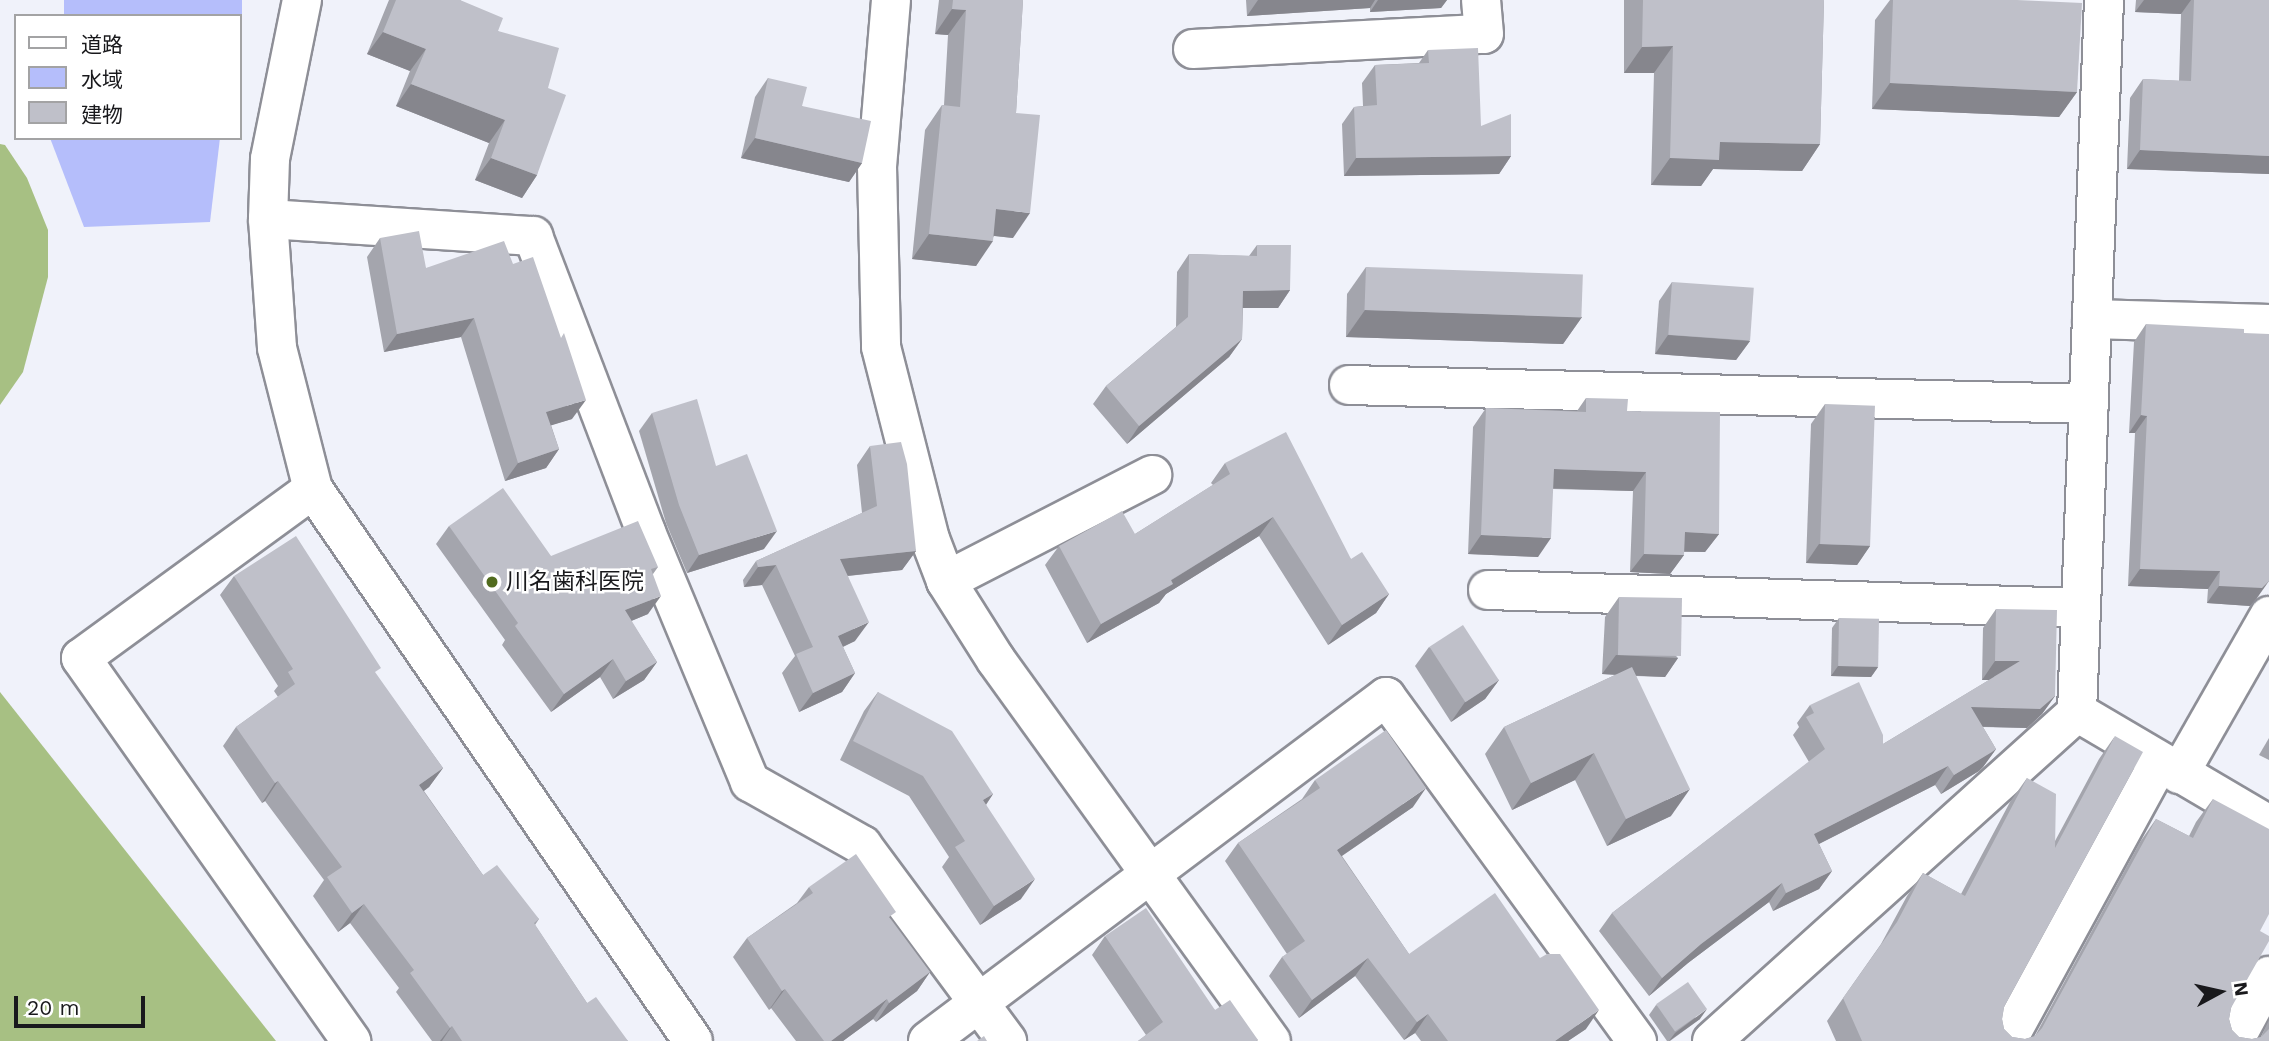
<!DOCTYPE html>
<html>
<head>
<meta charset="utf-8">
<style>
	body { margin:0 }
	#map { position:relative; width:2269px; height:1041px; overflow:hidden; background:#f0f2fa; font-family:"Work Sans","Noto Sans JP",sans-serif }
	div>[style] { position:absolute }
	.forest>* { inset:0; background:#a7c083 }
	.water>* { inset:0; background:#b5befb; transform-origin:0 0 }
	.roads { filter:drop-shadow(2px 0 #8e8f97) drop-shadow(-2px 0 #8e8f97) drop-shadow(0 2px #8e8f97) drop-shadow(0 -2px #8e8f97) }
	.minor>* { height:38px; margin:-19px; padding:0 19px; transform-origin:19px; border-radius:19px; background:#fff }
	.tertiary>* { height:38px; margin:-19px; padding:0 19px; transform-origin:19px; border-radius:19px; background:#fff }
	.wall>* { inset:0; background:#a4a5ad }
	.shaded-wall>* { inset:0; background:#86868d }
	.building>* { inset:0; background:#bfc0c9; transform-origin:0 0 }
	.dots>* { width:19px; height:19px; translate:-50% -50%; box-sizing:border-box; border:4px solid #fff; border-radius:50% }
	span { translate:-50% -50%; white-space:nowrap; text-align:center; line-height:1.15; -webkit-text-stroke:5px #fff; paint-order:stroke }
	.poi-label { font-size:23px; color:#19191c }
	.left { translate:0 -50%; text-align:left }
	.legend { position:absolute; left:14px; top:14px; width:228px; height:126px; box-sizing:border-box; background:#fff; border:2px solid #a3a3a4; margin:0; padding:9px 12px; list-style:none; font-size:21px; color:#19191c }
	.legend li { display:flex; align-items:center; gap:14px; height:35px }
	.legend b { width:35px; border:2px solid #a3a3a4 }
	.north { position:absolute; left:2185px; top:957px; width:70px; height:70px; -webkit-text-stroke:5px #fff; paint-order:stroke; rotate:82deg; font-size:19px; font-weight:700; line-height:28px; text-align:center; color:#19191c }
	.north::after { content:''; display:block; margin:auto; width:24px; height:32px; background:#19191c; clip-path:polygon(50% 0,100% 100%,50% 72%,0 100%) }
	.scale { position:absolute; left:14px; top:996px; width:131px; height:32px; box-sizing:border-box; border:4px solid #19191c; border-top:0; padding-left:9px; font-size:21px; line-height:24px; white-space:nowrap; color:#19191c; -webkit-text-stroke:5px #fff; paint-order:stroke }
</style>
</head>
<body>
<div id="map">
	<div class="forest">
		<i style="clip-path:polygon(0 144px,5px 145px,27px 178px,48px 230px,48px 277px,23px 372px,0 405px)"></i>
		<i style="clip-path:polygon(0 692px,276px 1041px,0 1041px)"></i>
	</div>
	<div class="water">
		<i style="left:64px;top:0;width:178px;height:17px"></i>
		<i style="clip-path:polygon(50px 138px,220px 138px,210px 222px,84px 227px)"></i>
	</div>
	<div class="roads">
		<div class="minor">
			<i style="left:891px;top:0;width:167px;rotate:94.8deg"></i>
			<i style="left:877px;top:166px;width:181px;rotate:88.7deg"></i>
			<i style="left:881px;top:347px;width:198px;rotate:75.7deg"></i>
			<i style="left:930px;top:539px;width:45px;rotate:69.1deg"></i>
			<i style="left:946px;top:581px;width:93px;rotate:57.7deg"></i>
			<i style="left:996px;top:660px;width:470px;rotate:54.2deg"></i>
			<i style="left:1193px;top:49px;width:291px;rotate:-3deg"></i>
			<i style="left:1484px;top:34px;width:34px;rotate:-95deg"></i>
			<i style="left:268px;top:219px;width:266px;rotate:3.7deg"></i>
			<i style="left:533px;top:236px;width:317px;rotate:69.1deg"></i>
			<i style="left:646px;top:532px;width:271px;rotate:67.4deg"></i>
			<i style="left:750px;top:782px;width:129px;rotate:29.4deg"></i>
			<i style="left:862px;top:845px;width:244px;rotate:53.5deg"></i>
			<i style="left:2092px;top:319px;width:177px;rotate:1.6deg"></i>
			<i style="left:1349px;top:385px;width:740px;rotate:1.47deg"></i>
			<i style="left:313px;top:489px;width:287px;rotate:143.9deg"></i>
			<i style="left:81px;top:658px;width:469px;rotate:54.8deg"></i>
			<i style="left:946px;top:581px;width:232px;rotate:-27.2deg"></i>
			<i style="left:1488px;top:590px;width:593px;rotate:1.74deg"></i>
			<i style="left:2179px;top:774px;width:182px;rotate:-60.3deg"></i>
			<i style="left:928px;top:1041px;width:573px;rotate:-36.91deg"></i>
			<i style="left:1386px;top:697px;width:426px;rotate:53.9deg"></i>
			<i style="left:1712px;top:1041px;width:491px;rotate:-42deg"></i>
			<i style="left:2007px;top:1041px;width:318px;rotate:-61.4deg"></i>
			<i style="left:2234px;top:1041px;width:74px;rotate:-61.7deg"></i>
		</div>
		<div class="tertiary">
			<i style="left:302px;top:0;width:162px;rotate:101.4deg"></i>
			<i style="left:270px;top:159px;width:60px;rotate:91.9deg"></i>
			<i style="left:268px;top:219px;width:129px;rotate:86deg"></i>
			<i style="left:277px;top:348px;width:146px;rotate:75.7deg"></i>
			<i style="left:313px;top:489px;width:670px;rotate:55.46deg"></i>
			<i style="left:2104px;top:0;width:713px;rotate:92.17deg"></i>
			<i style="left:2077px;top:712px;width:223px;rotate:30.5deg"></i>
		</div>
	</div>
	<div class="wall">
		<i style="clip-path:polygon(389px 0,460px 0,498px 31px,548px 88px,537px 175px,522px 198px,475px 180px,489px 143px,396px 106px,410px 71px,367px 54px)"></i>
		<i style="clip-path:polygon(939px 0,1023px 0,1016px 113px,1013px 238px,994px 236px,976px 266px,912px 259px,925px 130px,942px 105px,944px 105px,948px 35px,935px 34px)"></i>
		<i style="clip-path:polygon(1246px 0,1447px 0,1441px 8px,1370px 12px,1370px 8px,1247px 16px)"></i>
		<i style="clip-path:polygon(1624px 0,1824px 0,1820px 144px,1802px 171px,1713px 169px,1701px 186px,1651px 185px,1654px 73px,1624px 73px)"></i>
		<i style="clip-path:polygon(1890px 0,2017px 0,2077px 92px,2059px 117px,1872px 109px,1875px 20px)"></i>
		<i style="clip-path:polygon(2136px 0,2269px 0,2269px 174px,2127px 169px,2130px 98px,2143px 79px,2179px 81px,2181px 14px,2135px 12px)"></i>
		<i style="clip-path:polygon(1428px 50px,1481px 126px,1511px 156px,1499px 174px,1344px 176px,1342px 124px,1354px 107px,1363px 106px,1362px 83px,1375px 65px,1419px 63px)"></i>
		<i style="clip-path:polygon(768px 78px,802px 106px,862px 163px,849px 182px,741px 158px,755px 97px)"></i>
		<i style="clip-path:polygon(380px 238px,426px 268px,513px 264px,572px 419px,551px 425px,559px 449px,546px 468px,505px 481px,461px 337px,384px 352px,367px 257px)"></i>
		<i style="clip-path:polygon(1257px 245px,1290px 290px,1278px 308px,1243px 308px,1242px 339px,1229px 357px,1127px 444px,1093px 404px,1106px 386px,1176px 327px,1177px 272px,1189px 254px,1249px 256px)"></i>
		<i style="clip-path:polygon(1366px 267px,1582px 317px,1563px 344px,1346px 337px,1347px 294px)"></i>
		<i style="clip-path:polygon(1672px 282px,1750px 341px,1736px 360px,1655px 354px,1659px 301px)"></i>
		<i style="clip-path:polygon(2146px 324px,2257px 598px,2250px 606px,2207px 603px,2208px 589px,2128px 586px,2135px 433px,2129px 433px,2134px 342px)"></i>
		<i style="clip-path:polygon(1586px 398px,1627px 411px,1719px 534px,1705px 552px,1684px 552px,1684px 555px,1670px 574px,1630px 572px,1633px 491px,1553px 489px,1538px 557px,1468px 554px,1473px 427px,1486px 408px,1577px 411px)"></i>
		<i style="clip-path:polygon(1825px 404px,1870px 546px,1857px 565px,1806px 563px,1811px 424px)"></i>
		<i style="clip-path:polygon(652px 413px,764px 549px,687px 573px,666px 523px,639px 431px)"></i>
		<i style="clip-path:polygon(870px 446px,916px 551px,902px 570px,848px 576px,855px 641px,843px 647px,855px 673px,842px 692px,799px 712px,782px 673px,795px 656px,762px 585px,744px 587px,743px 580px,756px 561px,862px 513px,857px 465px)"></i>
		<i style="clip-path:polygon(1225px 463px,1351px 559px,1389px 594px,1376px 613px,1328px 645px,1259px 536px,1166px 594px,1159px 603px,1087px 643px,1045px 565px,1059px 546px,1135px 534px,1213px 485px,1211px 483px)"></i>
		<i style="clip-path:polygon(449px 526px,551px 556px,658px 567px,653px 574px,648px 614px,631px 621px,657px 662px,644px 680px,613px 699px,600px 677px,551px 712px,502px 645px,505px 640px,436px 544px)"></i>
		<i style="clip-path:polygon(234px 576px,376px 675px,443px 768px,429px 787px,424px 791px,483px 875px,539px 919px,535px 925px,587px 1003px,628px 1041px,432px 1041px,396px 992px,399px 988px,350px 923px,338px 932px,313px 896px,324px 880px,265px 801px,262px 803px,223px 746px,236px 727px,278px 697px,274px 691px,278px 686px,220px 595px)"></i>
		<i style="clip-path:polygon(1619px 597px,1678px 658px,1665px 677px,1636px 676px,1671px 816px,1607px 846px,1575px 780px,1512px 810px,1485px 754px,1504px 727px,1615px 675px,1602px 674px,1605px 617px)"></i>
		<i style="clip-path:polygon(1996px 609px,2055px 696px,2042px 714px,2027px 728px,1983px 727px,1996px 749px,1983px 767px,1979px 771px,1941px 794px,1935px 785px,1819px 844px,1832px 871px,1819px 889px,1773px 911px,1769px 902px,1688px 963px,1649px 996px,1599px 931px,1612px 913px,1809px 762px,1793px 735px,1799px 727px,1797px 723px,1810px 705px,1883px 744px,1989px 680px,1982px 680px,1983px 628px)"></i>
		<i style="clip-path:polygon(1839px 618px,1878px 667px,1871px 677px,1831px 676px,1832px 628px)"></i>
		<i style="clip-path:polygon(1429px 647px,1499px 680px,1485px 699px,1451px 722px,1415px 666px)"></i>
		<i style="clip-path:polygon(878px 692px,993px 794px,986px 805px,1021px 899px,980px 925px,942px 867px,949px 857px,909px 796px,840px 760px,864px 711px)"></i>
		<i style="clip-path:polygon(2115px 736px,2004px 1007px,2002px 1019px,2004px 1029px,2012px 1037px,2025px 1039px,2035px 1036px,2140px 842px,2156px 819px,2189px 836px,2196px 822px,2213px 799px,2260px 931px,2231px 1008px,2229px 1019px,2232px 1030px,2239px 1037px,2252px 1039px,2261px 1037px,2269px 1020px,2269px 1041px,1836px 1041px,1827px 1021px,1881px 944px,1907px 896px,1923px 873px,1961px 894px,2010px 802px,2027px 778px,2055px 841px,2099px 759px)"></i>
		<i style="clip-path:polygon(2269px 738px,2269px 760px,2259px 755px)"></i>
		<i style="clip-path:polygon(1315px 780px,1413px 807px,1342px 856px,1409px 954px,1586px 1029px,1568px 1041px,1421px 1041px,1415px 1033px,1404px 1040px,1355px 976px,1299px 1018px,1269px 976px,1282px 957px,1287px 954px,1225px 861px,1238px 843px,1302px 799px)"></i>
		<i style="clip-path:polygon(809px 887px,891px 919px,930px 972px,917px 991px,876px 1022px,873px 1019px,843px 1041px,796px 1041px,771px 1008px,769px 1010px,733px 957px,747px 938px,797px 903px)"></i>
		<i style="clip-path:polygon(1105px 936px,1215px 1010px,1258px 1040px,1257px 1041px,1138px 1041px,1146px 1035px,1092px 955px)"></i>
		<i style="clip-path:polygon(1656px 1005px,1700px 1019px,1670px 1041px,1667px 1041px,1649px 1015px)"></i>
	</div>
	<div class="shaded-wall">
		<i style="clip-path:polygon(1258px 0,1375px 0,1370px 8px,1247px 16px)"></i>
		<i style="clip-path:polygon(1378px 0,1447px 0,1441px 8px,1370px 12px)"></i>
		<i style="clip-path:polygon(2144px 0,2191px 0,2181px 14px,2135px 12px)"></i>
		<i style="clip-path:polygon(952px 9px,966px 10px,948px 35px,935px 34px)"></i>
		<i style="clip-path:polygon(383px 32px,426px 49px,410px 71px,367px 54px)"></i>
		<i style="clip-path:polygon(1673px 46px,1654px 73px,1624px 73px,1642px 47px)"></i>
		<i style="clip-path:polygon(1890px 83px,2077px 92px,2059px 117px,1872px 109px)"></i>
		<i style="clip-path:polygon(411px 84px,505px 120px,489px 143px,396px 106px)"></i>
		<i style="clip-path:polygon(755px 138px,862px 163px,849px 182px,741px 158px)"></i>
		<i style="clip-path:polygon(1720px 142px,1820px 144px,1802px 171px,1713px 169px,1701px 186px,1651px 185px,1670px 158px)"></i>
		<i style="clip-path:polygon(2140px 150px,2269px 156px,2269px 174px,2127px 169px)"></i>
		<i style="clip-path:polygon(1511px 156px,1499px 174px,1344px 176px,1356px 158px)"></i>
		<i style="clip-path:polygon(491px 158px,537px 175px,522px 198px,475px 180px)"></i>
		<i style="clip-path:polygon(996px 209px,1030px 213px,1013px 238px,978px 234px)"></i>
		<i style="clip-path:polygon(929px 234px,993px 241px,976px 266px,912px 259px)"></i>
		<i style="clip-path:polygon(1290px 290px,1278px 308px,1231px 308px,1243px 291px)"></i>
		<i style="clip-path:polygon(1365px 310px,1582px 317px,1563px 344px,1346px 337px)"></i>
		<i style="clip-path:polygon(474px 318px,461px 337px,384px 352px,397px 334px)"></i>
		<i style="clip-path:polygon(1668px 335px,1750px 341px,1736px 360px,1655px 354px)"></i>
		<i style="clip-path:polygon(1242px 339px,1229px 357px,1127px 444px,1139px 426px)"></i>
		<i style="clip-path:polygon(586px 400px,572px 419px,533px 431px,546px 412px)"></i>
		<i style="clip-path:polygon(2141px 415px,2147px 416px,2135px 433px,2129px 433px)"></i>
		<i style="clip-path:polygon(559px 449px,546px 468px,505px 481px,518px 463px)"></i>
		<i style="clip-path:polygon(1554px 469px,1646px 472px,1633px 491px,1541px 488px)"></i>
		<i style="clip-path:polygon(1273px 517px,1259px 536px,1166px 594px,1159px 603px,1087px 643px,1101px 624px)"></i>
		<i style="clip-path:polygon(777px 531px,764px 549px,687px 573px,699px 555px)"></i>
		<i style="clip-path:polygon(1685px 532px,1719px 534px,1705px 552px,1672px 551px)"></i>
		<i style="clip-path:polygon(1481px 535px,1551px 538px,1538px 557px,1468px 554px)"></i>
		<i style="clip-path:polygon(1819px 544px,1870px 546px,1857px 565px,1806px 563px)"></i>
		<i style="clip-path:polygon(916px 551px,902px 570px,827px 578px,840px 559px)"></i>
		<i style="clip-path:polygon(1644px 554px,1684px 555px,1670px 574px,1630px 572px)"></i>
		<i style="clip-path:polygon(776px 565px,762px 585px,744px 587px,758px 567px)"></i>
		<i style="clip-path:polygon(2140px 569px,2220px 571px,2208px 589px,2128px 586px)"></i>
		<i style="clip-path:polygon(2269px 581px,2257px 598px,2250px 606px,2207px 603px,2219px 586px)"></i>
		<i style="clip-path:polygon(1389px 594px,1376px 613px,1328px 645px,1342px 625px)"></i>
		<i style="clip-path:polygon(661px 596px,648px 614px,612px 629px,625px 610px)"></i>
		<i style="clip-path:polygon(869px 622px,855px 641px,825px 655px,838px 636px)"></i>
		<i style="clip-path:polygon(1616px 655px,1678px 658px,1665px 677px,1602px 674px)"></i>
		<i style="clip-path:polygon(613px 659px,600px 677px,551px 712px,564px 694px)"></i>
		<i style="clip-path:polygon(1995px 661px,2020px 661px,2006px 680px,1982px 680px)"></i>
		<i style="clip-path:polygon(657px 662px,644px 680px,613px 699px,626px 681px)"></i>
		<i style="clip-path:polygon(1838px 666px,1878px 667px,1871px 677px,1831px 676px)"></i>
		<i style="clip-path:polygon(855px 673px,842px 692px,799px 712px,813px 693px)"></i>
		<i style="clip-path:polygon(1499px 680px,1485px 699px,1451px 722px,1465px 702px)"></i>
		<i style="clip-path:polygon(2055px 696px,2042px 714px,2027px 728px,1958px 726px,1971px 707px)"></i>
		<i style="clip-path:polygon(1996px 749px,1983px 767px,1979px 771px,1941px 794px,1954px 775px)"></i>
		<i style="clip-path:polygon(1594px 753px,1575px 780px,1512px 810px,1531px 783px)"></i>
		<i style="clip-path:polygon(1948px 766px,1935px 785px,1801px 853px,1814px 834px)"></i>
		<i style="clip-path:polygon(443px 768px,429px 787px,406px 804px,419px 785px)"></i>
		<i style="clip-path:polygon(278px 781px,265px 801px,262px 803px,275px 783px)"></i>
		<i style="clip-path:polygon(1426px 788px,1413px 807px,1324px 868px,1337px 850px)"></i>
		<i style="clip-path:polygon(1690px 789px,1671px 816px,1607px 846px,1626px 819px)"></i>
		<i style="clip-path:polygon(993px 794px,980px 813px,983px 800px)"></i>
		<i style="clip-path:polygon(1832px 871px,1819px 889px,1773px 911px,1786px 893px)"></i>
		<i style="clip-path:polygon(1035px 879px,1021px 899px,980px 925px,994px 906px)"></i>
		<i style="clip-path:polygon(1782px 883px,1769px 902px,1688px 963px,1649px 996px,1662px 978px,1701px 944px)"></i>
		<i style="clip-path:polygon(364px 904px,350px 923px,338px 932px,352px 913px)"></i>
		<i style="clip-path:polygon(1368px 958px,1355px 976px,1299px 1018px,1312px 1000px)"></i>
		<i style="clip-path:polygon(930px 972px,917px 991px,876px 1022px,889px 1003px)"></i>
		<i style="clip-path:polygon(785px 989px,771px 1008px,769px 1010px,782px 991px)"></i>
		<i style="clip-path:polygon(887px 999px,873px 1019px,843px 1041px,831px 1041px)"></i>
		<i style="clip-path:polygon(1707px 1009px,1700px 1019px,1669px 1041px,1675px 1033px)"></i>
		<i style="clip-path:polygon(1599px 1010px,1586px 1029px,1568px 1041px,1555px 1041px)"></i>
		<i style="clip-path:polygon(1428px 1014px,1415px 1033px,1404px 1040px,1417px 1022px)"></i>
		<i style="clip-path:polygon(452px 1026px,442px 1041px,440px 1041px,450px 1028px)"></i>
	</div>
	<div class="building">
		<i style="clip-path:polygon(396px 0,460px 0,503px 18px,498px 31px,559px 48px,548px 88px,566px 95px,537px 175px,491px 158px,505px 120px,411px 84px,426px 49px,383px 32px)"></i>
		<i style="clip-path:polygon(953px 0,1023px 0,1016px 113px,1040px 115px,1030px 213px,996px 209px,993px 241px,929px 234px,942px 105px,960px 107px,966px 10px,952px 9px)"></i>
		<i style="clip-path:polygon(1643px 0,1824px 0,1820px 144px,1720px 142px,1719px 160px,1670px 158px,1673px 46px,1642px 47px)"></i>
		<i style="clip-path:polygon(1893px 0,2017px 0,2082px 3px,2077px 92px,1890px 83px)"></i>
		<i style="clip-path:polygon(2194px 0,2269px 0,2269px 156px,2140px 150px,2143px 79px,2191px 81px)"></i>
		<i style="clip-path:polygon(1478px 48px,1481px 126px,1511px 114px,1511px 156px,1356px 158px,1354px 107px,1377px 105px,1375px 65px,1429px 63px,1428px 50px)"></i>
		<i style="clip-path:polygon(768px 78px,807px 87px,802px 106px,871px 121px,862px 163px,755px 138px)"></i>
		<i style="clip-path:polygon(419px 231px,426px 268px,504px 241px,513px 264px,533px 257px,561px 338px,564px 333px,586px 400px,546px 412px,559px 449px,518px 463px,474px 318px,397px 334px,380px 238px)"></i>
		<i style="clip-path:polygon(1257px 245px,1291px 245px,1290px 290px,1243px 291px,1242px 339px,1139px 426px,1106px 386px,1188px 317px,1189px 254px,1257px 256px)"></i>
		<i style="left:1366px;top:267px;width:217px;height:43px;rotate:2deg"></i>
		<i style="left:1672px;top:282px;width:82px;height:53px;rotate:4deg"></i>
		<i style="clip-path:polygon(2146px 324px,2244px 329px,2244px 333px,2269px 334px,2269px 581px,2262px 588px,2219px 586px,2220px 571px,2140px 569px,2147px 416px,2141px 415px)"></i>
		<i style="clip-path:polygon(1586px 398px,1628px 399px,1627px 411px,1720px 412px,1719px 534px,1685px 532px,1684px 555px,1644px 554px,1646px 472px,1554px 469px,1551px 538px,1481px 535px,1486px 408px,1586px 412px)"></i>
		<i style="clip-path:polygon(697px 399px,716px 466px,747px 454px,777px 531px,699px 555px,679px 505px,652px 413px)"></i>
		<i style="left:1825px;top:404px;width:50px;height:140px;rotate:2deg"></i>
		<i style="clip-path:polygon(1286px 432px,1351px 559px,1362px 552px,1389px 594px,1342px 625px,1273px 517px,1171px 580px,1173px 584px,1101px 624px,1059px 546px,1122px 511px,1135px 534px,1230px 474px,1225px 463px)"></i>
		<i style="clip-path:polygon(901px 442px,907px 464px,916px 551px,840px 559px,869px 622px,838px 636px,855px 673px,813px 693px,796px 654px,813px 647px,776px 565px,758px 567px,756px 561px,877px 506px,870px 446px)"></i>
		<i style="clip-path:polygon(503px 488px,551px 556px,638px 521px,658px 567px,651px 569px,661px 596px,625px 610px,657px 662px,626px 681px,613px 659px,564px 694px,515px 626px,518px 623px,449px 526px)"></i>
		<i style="clip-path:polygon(296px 536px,381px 668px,375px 672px,443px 768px,419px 785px,483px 875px,497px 865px,539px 919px,534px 923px,587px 1003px,596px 997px,628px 1041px,462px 1041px,452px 1026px,450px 1028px,410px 973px,414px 970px,364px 904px,352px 913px,327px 877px,342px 867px,278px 781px,275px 783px,236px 727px,295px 684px,288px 672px,293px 669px,234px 576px)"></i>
		<i style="left:1619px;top:597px;width:63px;height:58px;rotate:1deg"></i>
		<i style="clip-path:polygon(1996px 609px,2057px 610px,2055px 696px,2040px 709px,1971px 707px,1996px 749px,1992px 752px,1954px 775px,1948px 766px,1814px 834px,1832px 871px,1786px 893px,1782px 883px,1701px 944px,1662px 978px,1612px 913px,1825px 749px,1806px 717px,1814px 713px,1810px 705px,1859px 682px,1883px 735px,1883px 744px,2020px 661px,1995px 661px)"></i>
		<i style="left:1839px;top:618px;width:40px;height:48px;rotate:1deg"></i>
		<i style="left:1463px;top:625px;width:66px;height:40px;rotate:57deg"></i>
		<i style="clip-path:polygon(1632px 667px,1690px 789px,1626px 819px,1594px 753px,1531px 783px,1504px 727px)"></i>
		<i style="clip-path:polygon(878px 692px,952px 731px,993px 794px,983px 800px,1035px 879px,994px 906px,955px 847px,965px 841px,923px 776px,853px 741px)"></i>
		<i style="clip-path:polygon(1386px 730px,1426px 788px,1337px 850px,1409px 954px,1495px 893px,1540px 958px,1547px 954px,1560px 954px,1599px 1010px,1555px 1041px,1448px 1041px,1428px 1014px,1417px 1022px,1368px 958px,1312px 1000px,1282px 957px,1305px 941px,1238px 843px,1320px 788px,1315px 780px)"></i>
		<i style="clip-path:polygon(2115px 736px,2143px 752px,2004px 1007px,2002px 1019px,2004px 1029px,2012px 1037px,2025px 1039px,2035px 1036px,2042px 1028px,2156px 819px,2193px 838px,2213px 799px,2269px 829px,2269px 914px,2260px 931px,2269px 936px,2269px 941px,2231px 1008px,2229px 1019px,2232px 1030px,2239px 1037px,2252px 1039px,2261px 1037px,2269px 1029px,2269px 1041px,1862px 1041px,1843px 998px,1897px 922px,1923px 873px,1965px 896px,2027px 778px,2056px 794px,2055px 848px)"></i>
		<i style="clip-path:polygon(856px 854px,896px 912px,889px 917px,930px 972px,889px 1003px,887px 999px,831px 1041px,824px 1041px,785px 989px,782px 991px,747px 938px,813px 893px,809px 887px)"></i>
		<i style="clip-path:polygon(1146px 908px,1215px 1010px,1230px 1000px,1258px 1040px,1256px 1041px,1138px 1041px,1163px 1022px,1105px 936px)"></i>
		<i style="left:1688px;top:982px;width:33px;height:39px;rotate:55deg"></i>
		<i style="clip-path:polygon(984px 1036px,987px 1041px,977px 1041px)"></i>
	</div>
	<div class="dots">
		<i style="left:492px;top:582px;background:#516b1e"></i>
	</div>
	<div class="poi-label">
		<span class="left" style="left:506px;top:582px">川名歯科医院</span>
	</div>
	<ul class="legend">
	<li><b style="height:9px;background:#fff"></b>道路</li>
	<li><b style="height:19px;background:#b5befb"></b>水域</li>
	<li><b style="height:19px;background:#bfc0c9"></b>建物</li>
	</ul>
	<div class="north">N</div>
	<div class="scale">20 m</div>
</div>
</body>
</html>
